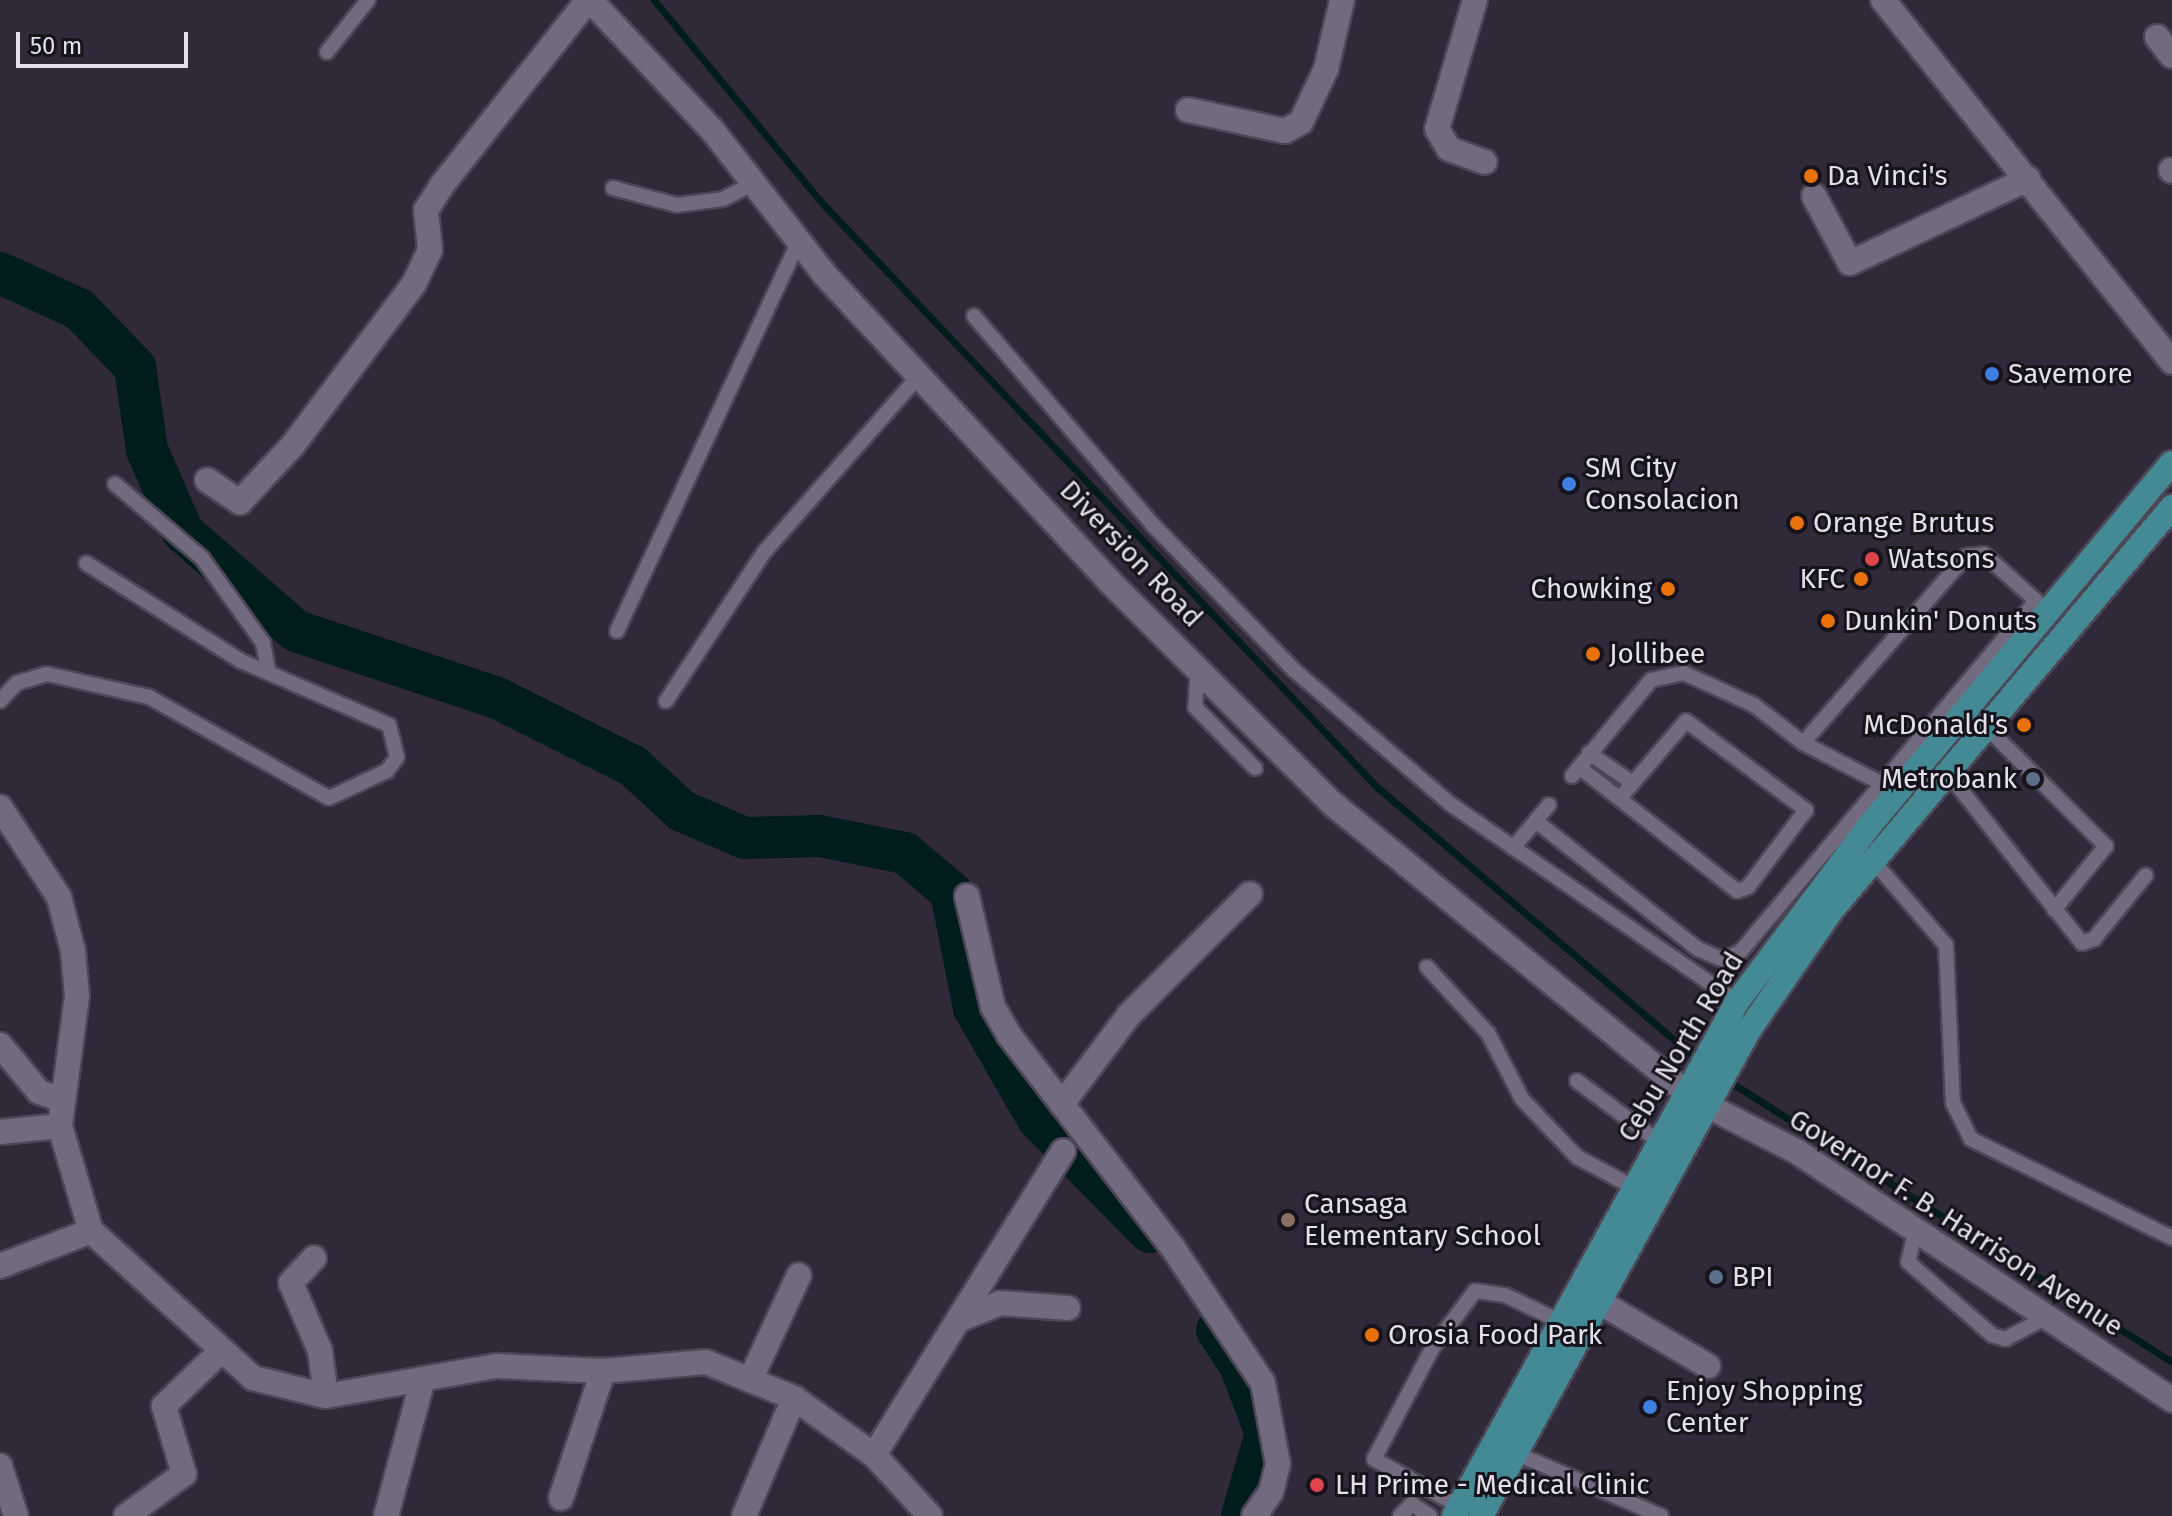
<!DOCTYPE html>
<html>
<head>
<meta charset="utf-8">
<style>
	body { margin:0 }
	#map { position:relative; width:2172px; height:1516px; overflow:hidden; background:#2f293a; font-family:"Fira Sans",sans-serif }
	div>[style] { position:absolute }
	.stream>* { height:7px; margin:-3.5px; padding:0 3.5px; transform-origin:3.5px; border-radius:3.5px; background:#001c1c }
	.river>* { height:42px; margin:-21px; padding:0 21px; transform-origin:21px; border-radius:21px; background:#001c1c }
	.roads { filter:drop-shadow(2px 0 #4c4756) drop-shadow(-2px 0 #4c4756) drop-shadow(0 2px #4c4756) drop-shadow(0 -2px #4c4756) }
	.lane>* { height:14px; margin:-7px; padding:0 7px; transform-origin:7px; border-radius:7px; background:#726a7e }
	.street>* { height:24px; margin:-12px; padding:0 12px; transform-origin:12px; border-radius:12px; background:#726a7e }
	.secondary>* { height:24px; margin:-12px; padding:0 12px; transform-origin:12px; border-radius:12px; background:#726a7e }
	.primary>* { height:24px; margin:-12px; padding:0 12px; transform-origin:12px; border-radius:12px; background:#438a94 }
	.dots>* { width:22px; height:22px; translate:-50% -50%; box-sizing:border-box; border:4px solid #16131b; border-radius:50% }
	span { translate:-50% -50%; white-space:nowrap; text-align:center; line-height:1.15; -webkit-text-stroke:6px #16131b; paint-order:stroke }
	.poi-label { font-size:28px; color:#e3dfeb }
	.left { translate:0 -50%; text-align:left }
	.right { translate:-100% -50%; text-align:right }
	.street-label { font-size:28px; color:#e3dfeb }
	.scale { position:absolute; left:16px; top:32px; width:172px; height:36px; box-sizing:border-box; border:4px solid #e3dfeb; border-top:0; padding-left:10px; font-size:24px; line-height:28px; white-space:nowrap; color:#e3dfeb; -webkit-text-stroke:6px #16131b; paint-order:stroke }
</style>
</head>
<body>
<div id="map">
	<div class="stream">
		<i style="left:654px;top:0;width:262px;rotate:50.4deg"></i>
		<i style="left:821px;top:202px;width:807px;rotate:46.46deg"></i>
		<i style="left:1377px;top:787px;width:424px;rotate:40.4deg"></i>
		<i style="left:1727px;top:1080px;width:527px;rotate:32.36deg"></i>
	</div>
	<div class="river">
		<i style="left:0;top:273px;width:87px;rotate:24.5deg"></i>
		<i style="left:79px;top:309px;width:81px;rotate:46deg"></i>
		<i style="left:135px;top:367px;width:84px;rotate:81.8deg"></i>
		<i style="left:147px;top:450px;width:90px;rotate:66.3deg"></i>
		<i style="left:183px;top:532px;width:150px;rotate:41.2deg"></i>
		<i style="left:296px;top:631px;width:212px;rotate:18.4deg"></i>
		<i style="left:497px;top:698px;width:152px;rotate:26.6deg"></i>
		<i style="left:633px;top:766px;width:67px;rotate:42.6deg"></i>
		<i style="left:682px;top:811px;width:69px;rotate:23.2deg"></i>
		<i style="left:745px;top:838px;width:75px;rotate:-1.5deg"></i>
		<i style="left:820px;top:836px;width:87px;rotate:11.3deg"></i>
		<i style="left:905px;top:853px;width:60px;rotate:40.3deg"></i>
		<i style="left:951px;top:892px;width:118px;rotate:78.8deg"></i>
		<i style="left:974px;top:1008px;width:128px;rotate:60deg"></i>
		<i style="left:1038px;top:1119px;width:159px;rotate:45.3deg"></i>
		<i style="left:1217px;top:1330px;width:42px;rotate:56.7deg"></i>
		<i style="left:1240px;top:1365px;width:73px;rotate:69.1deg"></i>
		<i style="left:1266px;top:1433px;width:86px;rotate:106.1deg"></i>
	</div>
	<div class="roads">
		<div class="lane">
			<i style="left:327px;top:52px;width:66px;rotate:-51.7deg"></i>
			<i style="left:613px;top:188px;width:66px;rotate:14.9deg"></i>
			<i style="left:677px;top:205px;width:46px;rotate:-7.4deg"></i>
			<i style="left:723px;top:199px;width:34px;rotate:-27deg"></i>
			<i style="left:974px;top:316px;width:274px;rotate:49.4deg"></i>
			<i style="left:1152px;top:524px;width:204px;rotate:45.8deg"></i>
			<i style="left:1294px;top:670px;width:204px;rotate:40.6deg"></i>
			<i style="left:1449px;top:803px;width:350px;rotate:34.6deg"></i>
			<i style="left:115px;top:484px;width:114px;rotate:40.4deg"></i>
			<i style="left:202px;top:558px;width:105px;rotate:54.3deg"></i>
			<i style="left:263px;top:643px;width:26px;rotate:79deg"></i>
			<i style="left:617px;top:631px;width:429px;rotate:-65deg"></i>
			<i style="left:1198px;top:668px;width:39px;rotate:94deg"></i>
			<i style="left:1195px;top:707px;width:86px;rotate:45.5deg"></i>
			<i style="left:0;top:701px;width:25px;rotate:-47deg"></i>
			<i style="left:17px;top:683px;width:31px;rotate:-17deg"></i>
			<i style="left:47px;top:674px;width:105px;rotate:12.7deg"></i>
			<i style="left:149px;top:697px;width:206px;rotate:29.3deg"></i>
			<i style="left:329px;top:798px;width:64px;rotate:-25deg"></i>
			<i style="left:387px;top:771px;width:17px;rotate:-54deg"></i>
			<i style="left:397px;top:757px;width:33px;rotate:-104deg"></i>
			<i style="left:389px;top:725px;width:161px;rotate:-156.6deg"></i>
			<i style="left:241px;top:661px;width:183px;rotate:-147.7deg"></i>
			<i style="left:666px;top:701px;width:180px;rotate:-56.6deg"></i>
			<i style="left:765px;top:551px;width:232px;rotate:-48.7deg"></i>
			<i style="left:1987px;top:728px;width:168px;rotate:44.8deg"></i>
			<i style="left:2106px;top:846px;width:82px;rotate:129.1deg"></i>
			<i style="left:1803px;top:743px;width:248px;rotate:-48.9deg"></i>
			<i style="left:1966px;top:556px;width:18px;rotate:-6deg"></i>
			<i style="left:1984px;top:554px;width:78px;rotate:41.9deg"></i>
			<i style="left:1589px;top:753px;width:51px;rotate:34.6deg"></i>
			<i style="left:1579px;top:767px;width:201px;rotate:38.1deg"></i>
			<i style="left:1737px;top:891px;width:12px;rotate:-20deg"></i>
			<i style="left:1748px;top:887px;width:96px;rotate:-53deg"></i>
			<i style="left:1806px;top:810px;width:149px;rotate:-143.4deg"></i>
			<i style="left:1686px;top:721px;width:101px;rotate:130.6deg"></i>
			<i style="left:1572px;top:776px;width:124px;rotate:-50.5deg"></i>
			<i style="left:1651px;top:680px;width:34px;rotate:-12deg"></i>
			<i style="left:1684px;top:673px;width:77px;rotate:24.6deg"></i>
			<i style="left:1754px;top:705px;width:62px;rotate:37.8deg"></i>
			<i style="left:1803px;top:743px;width:85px;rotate:27.2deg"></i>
			<i style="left:1950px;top:776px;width:213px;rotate:51.7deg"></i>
			<i style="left:2082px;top:943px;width:13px;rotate:-18deg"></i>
			<i style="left:2094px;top:939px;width:82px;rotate:-50.9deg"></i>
			<i style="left:1537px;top:822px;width:205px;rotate:38.3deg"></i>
			<i style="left:1698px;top:949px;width:28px;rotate:23deg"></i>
			<i style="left:1724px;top:960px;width:19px;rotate:-28deg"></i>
			<i style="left:1741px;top:951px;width:458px;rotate:-49.9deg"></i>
			<i style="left:1513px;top:848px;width:56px;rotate:-50.1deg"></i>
			<i style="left:1874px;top:862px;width:110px;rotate:49.1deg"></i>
			<i style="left:1946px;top:945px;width:158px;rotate:87.5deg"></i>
			<i style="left:1953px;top:1103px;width:40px;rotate:63.4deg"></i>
			<i style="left:1971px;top:1139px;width:224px;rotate:26.2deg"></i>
			<i style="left:1427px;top:967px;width:90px;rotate:47.3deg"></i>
			<i style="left:1488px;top:1033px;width:74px;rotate:62.7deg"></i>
			<i style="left:1522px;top:1099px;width:80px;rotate:46.5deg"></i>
			<i style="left:1577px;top:1157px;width:64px;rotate:28.2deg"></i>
			<i style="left:1577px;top:1081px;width:101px;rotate:36.5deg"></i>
			<i style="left:1915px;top:1232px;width:31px;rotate:103deg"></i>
			<i style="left:1908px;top:1262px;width:111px;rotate:41deg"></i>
			<i style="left:1992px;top:1335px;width:14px;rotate:17deg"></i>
			<i style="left:2005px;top:1339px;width:50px;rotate:-27.6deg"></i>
			<i style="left:1515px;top:1453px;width:159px;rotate:23.3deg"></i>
			<i style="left:1459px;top:1506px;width:97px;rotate:-151.1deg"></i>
			<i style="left:1374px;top:1459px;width:127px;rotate:-62.2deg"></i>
			<i style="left:1433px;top:1347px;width:70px;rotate:-53.1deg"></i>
			<i style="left:1475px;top:1291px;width:30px;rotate:8deg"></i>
			<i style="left:1505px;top:1295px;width:62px;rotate:25.7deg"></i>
			<i style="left:1400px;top:1516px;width:17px;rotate:-45deg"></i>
			<i style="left:1412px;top:1504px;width:22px;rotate:34deg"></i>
		</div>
		<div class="street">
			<i style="left:1475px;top:0;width:134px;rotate:106.4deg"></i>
			<i style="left:1437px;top:129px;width:23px;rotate:59deg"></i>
			<i style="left:1449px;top:149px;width:38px;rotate:20deg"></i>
			<i style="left:1883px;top:0;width:463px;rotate:51.4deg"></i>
			<i style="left:2157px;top:37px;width:24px;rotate:52deg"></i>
			<i style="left:1188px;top:110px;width:99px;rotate:12.2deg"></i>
			<i style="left:1285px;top:131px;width:18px;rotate:-29deg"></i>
			<i style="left:1301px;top:122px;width:59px;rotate:-64.7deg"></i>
			<i style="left:1326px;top:69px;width:71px;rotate:-76.9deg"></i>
			<i style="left:2171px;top:170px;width:1px;rotate:45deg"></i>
			<i style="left:1814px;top:196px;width:76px;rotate:61.8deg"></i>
			<i style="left:1850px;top:263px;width:197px;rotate:-25.3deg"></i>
			<i style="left:207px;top:480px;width:40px;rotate:34deg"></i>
			<i style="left:240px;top:502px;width:78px;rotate:-47.1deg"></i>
			<i style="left:293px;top:445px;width:201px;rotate:-53.1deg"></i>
			<i style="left:414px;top:284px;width:38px;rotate:-65deg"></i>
			<i style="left:430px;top:250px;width:40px;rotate:-95.7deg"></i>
			<i style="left:426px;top:210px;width:30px;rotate:-57deg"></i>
			<i style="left:442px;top:185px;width:236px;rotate:-51.7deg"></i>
			<i style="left:0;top:807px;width:108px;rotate:56.8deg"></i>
			<i style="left:59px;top:897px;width:56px;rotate:75.5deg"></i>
			<i style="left:73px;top:951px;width:45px;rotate:84.9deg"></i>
			<i style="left:77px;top:996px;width:131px;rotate:97.5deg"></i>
			<i style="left:60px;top:1126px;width:109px;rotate:73.6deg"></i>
			<i style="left:91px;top:1231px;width:219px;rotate:42.2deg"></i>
			<i style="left:253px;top:1378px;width:75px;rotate:13.9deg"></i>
			<i style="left:326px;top:1396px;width:174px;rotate:-10deg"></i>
			<i style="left:497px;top:1366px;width:106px;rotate:2.7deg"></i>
			<i style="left:603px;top:1371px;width:103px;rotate:-5deg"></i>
			<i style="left:706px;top:1362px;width:95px;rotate:22.2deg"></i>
			<i style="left:794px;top:1398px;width:98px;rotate:35.5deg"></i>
			<i style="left:874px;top:1455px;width:83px;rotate:47.4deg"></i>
			<i style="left:967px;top:896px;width:114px;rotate:76.8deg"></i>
			<i style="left:993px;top:1007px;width:32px;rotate:60deg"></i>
			<i style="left:1009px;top:1035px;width:269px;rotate:52.4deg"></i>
			<i style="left:1173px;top:1248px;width:162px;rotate:56.3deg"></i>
			<i style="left:1263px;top:1383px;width:82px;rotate:79.5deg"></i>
			<i style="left:1278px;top:1464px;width:29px;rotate:104deg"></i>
			<i style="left:1271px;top:1492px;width:29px;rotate:125deg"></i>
			<i style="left:0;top:1045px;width:61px;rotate:50.3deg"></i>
			<i style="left:39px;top:1092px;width:24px;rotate:19deg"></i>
			<i style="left:1062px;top:1104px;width:111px;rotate:-53deg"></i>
			<i style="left:1129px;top:1015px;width:171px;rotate:-45deg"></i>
			<i style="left:0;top:1132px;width:60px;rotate:-5.7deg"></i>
			<i style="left:314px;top:1258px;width:34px;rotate:133deg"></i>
			<i style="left:291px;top:1283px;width:74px;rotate:66.9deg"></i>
			<i style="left:320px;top:1351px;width:45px;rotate:82.4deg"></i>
			<i style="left:0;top:1266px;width:97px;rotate:-21deg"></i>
			<i style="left:1596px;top:1300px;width:130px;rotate:30.5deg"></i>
			<i style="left:961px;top:1319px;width:42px;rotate:-22.3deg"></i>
			<i style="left:1000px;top:1303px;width:68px;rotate:4.2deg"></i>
			<i style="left:752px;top:1376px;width:111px;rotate:-65deg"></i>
			<i style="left:874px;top:1455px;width:358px;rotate:-58.1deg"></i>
			<i style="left:0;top:1466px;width:52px;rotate:72.3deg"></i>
			<i style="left:561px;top:1498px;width:134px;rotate:-71.7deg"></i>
			<i style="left:126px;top:1516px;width:72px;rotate:-35.9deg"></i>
			<i style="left:184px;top:1474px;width:71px;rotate:-106.4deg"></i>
			<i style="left:164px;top:1406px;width:79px;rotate:-44deg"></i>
			<i style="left:386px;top:1516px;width:142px;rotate:-74.9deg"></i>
			<i style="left:744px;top:1516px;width:128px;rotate:-67deg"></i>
		</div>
		<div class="secondary">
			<i style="left:590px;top:0;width:180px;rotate:46.8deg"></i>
			<i style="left:713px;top:131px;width:182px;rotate:52.1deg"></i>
			<i style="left:825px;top:275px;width:417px;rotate:47.1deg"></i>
			<i style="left:1109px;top:581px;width:317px;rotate:44.9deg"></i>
			<i style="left:1334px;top:805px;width:453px;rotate:39.2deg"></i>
			<i style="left:1704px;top:1104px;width:103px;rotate:27.1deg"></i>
			<i style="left:1796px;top:1151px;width:451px;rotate:33.5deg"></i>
		</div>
		<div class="primary">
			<i style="left:1454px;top:1516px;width:587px;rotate:-61.16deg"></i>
			<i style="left:1737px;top:1002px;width:221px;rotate:-53.1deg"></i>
			<i style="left:1870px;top:825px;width:471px;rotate:-50.2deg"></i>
			<i style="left:1481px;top:1516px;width:555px;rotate:-61.13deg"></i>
			<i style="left:1749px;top:1030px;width:145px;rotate:-55.4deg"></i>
			<i style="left:1831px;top:911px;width:529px;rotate:-49.83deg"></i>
		</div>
	</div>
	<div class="dots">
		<i style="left:1811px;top:176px;background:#e8710a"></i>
		<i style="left:1992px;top:374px;background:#3f7fe0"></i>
		<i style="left:1569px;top:484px;background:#3f7fe0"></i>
		<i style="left:1797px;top:523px;background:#e8710a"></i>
		<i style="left:1872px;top:559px;background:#e0444e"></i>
		<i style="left:1861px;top:579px;background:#e8710a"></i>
		<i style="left:1668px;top:589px;background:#e8710a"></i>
		<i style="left:1828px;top:621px;background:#e8710a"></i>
		<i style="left:1593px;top:654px;background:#e8710a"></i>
		<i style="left:2024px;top:725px;background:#e8710a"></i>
		<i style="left:2033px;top:779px;background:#5c6f8a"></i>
		<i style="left:1288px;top:1220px;background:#8d6e63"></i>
		<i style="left:1716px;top:1277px;background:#5c6f8a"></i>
		<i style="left:1372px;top:1335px;background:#e8710a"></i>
		<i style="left:1650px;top:1407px;background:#3f7fe0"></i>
		<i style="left:1317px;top:1485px;background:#e0444e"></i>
	</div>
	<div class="poi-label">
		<span class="left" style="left:1827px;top:176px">Da Vinci's</span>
		<span class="left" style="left:2008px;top:374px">Savemore</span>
		<span class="left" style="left:1585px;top:484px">SM City<br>Consolacion</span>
		<span class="left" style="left:1813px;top:523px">Orange Brutus</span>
		<span class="left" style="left:1888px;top:559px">Watsons</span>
		<span class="right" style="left:1845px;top:579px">KFC</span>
		<span class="right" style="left:1652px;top:589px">Chowking</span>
		<span class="left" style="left:1844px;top:621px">Dunkin' Donuts</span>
		<span class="left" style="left:1609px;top:654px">Jollibee</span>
		<span class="right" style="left:2008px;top:725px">McDonald's</span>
		<span class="right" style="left:2017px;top:779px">Metrobank</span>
		<span class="left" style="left:1304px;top:1220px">Cansaga<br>Elementary School</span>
		<span class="left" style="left:1732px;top:1277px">BPI</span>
		<span class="left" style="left:1388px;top:1335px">Orosia Food Park</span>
		<span class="left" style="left:1666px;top:1407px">Enjoy Shopping<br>Center</span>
		<span class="left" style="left:1335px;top:1485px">LH Prime - Medical Clinic</span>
	</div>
	<div class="street-label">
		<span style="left:1131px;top:554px;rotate:46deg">Diversion Road</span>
		<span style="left:1681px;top:1047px;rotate:-59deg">Cebu North Road</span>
		<span style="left:1956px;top:1223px;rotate:33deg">Governor F. B. Harrison Avenue</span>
	</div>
	<div class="scale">50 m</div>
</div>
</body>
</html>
